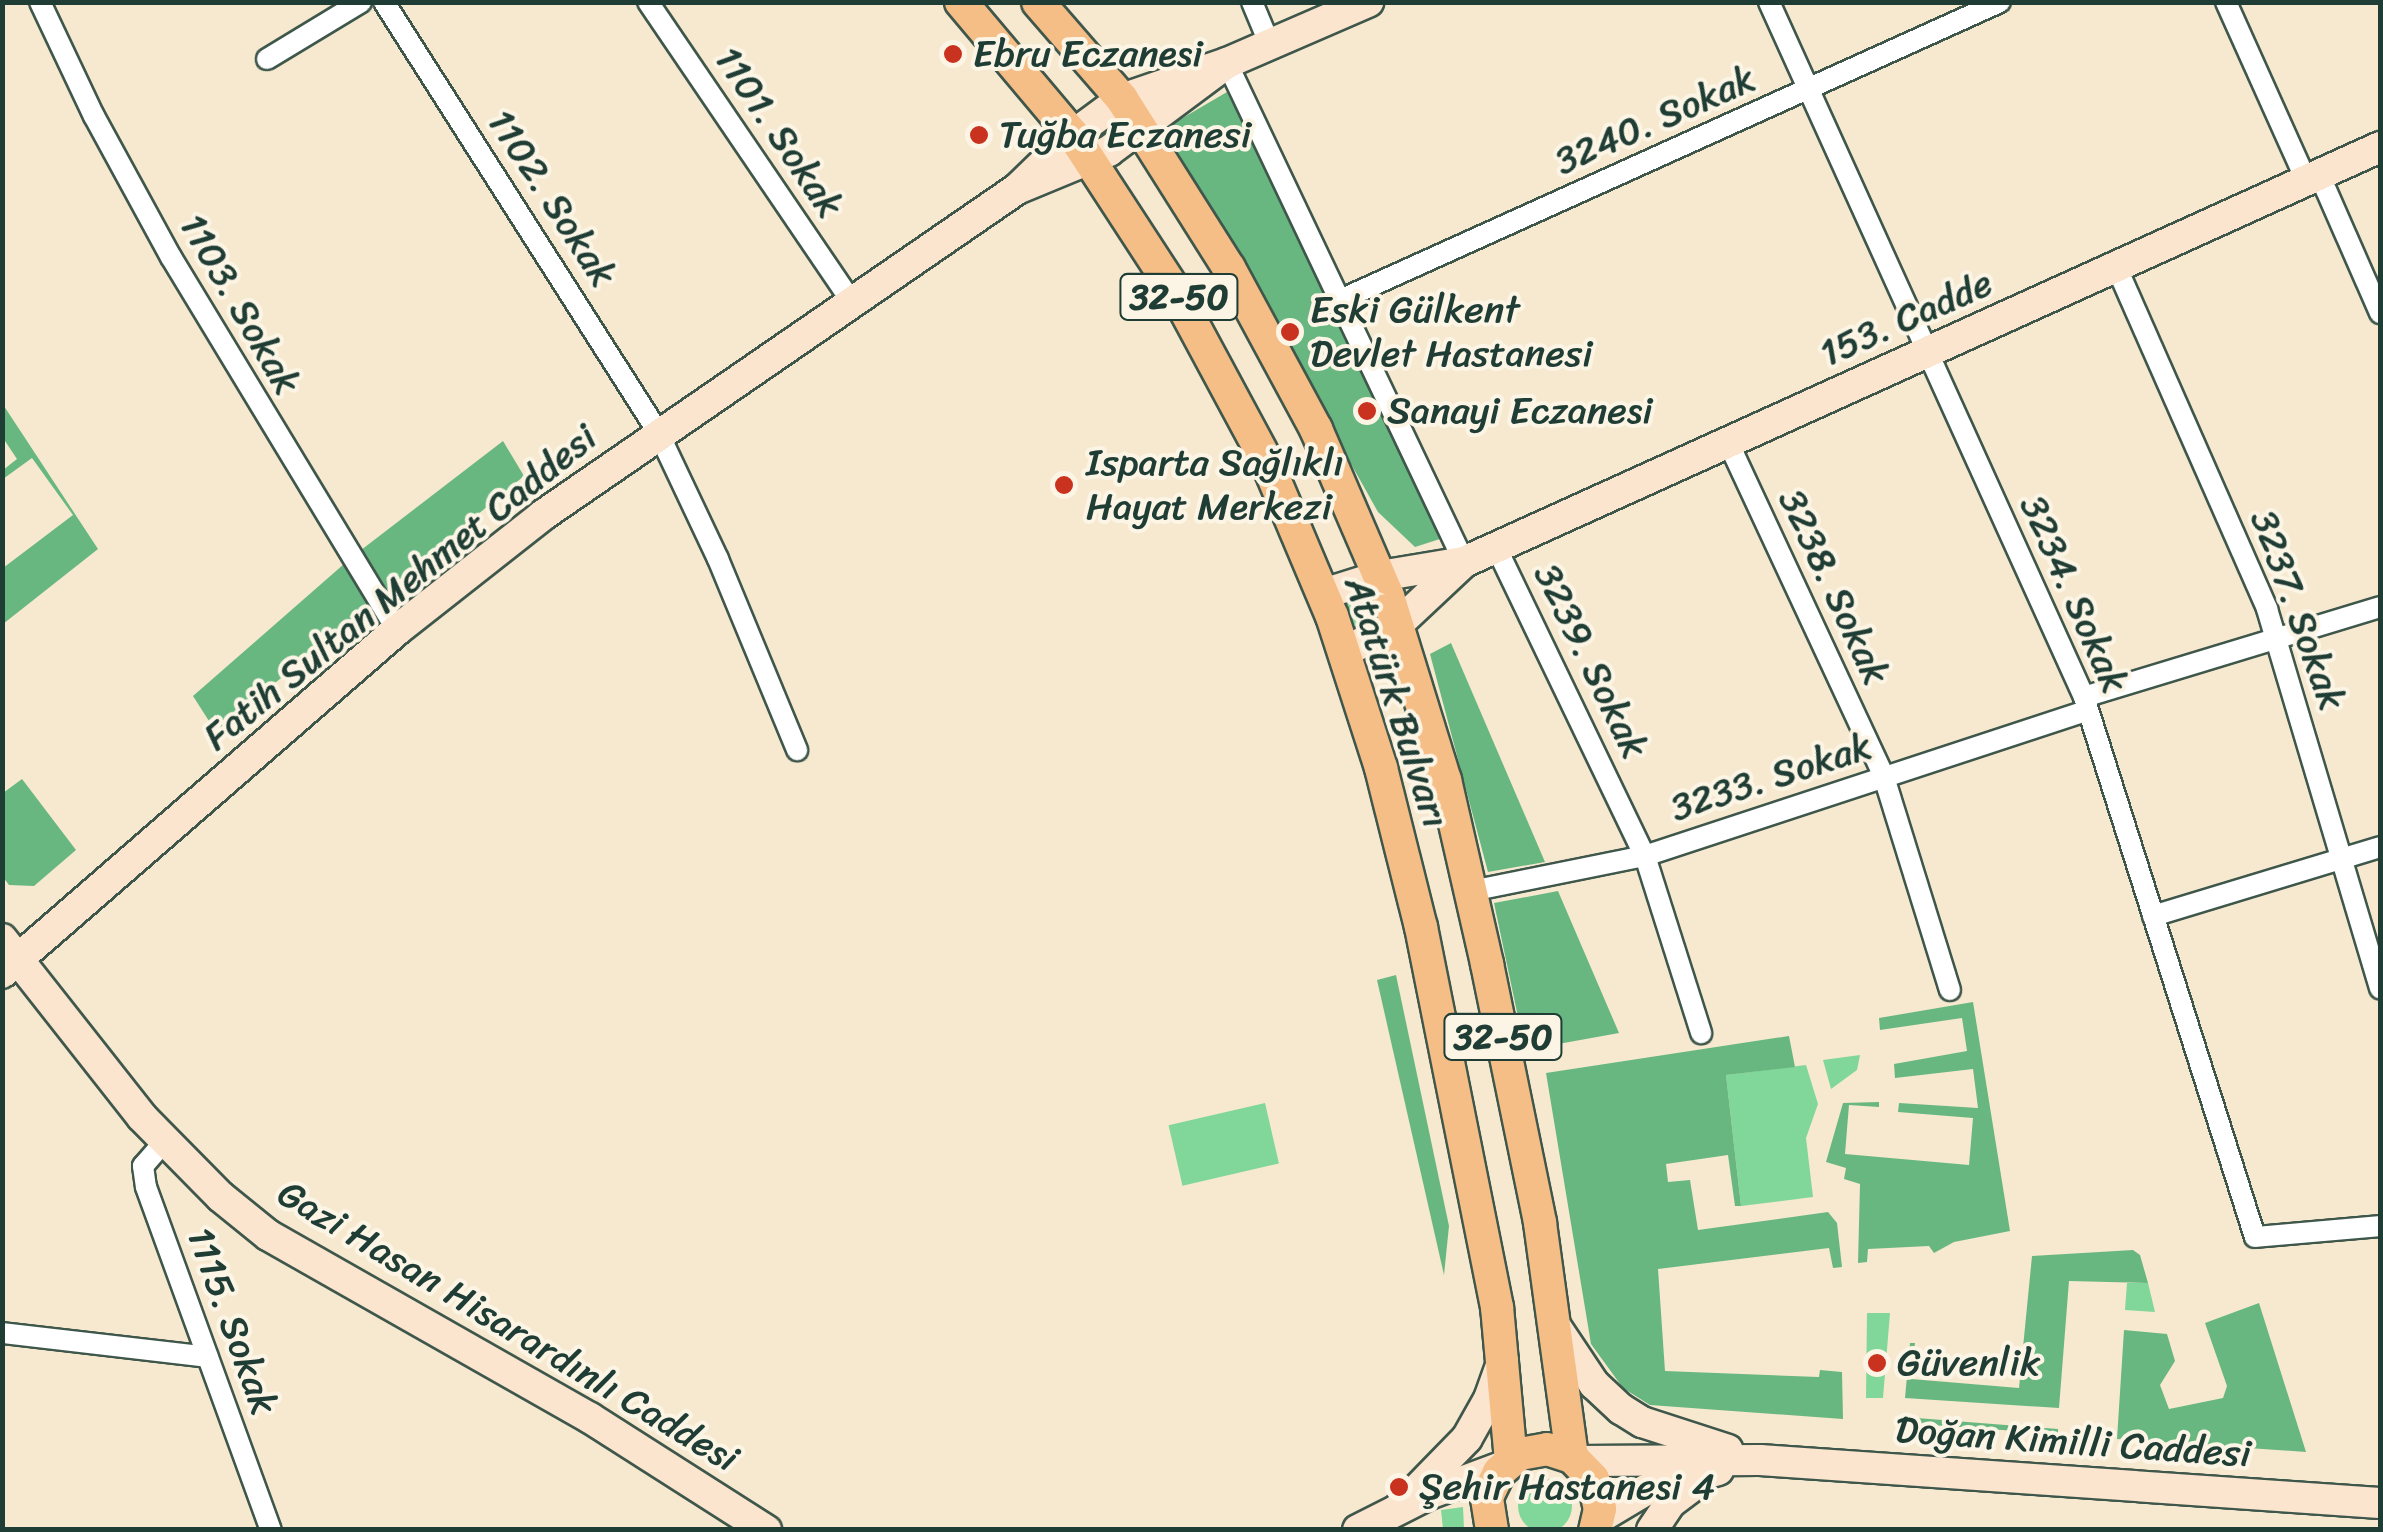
<!DOCTYPE html>
<html>
<head>
<meta charset="utf-8">
<style>
	body { margin:0 }
	#map { position:relative; width:2383px; height:1532px; overflow:hidden; background:#f6e9d0; font-family:Sriracha,sans-serif }
	div>[style] { position:absolute }
	.green>* { inset:0; background:#81d699; transform-origin:0 0 }
	.round { border-radius:50% }
	.forest>* { inset:0; background:#68b781 }
	.roads { filter:drop-shadow(2px 0 #3f574b) drop-shadow(-2px 0 #3f574b) drop-shadow(0 2px #3f574b) drop-shadow(0 -2px #3f574b) }
	.street>* { height:20px; margin:-10px; padding:0 10px; transform-origin:10px; border-radius:10px; background:#fff }
	.secondary>* { height:30px; margin:-15px; padding:0 15px; transform-origin:15px; border-radius:15px; background:#fbe5cf }
	.primary>* { height:32px; margin:-16px; padding:0 16px; transform-origin:16px; border-radius:16px; background:#f6be87 }
	.dots>* { width:28px; height:28px; translate:-50% -50%; box-sizing:border-box; border:5px solid #fcf5e5; border-radius:50% }
	span { translate:-50% -50%; white-space:nowrap; text-align:center; line-height:1.15; -webkit-text-stroke:8px #fcf5e5; paint-order:stroke }
	.shield-label span { padding:2px 8px; background:#fcf5e5; border:2px solid; border-radius:8px; -webkit-text-stroke-width:0 }
	.shield-label { font-size:35px; color:#1f3d34; font-weight:700 }
	.poi-label { font-size:38px; color:#1f3d34 }
	.left { translate:0 -50%; text-align:left }
	.street-label { font-size:38px; color:#1f3d34 }
	.frame { position:absolute; inset:0; border:5px solid #1f3d34; pointer-events:none }
</style>
</head>
<body>
<div id="map">
	<div class="green">
		<i class="round" style="left:1346px;top:596px;width:32px;height:32px"></i>
		<i style="clip-path:polygon(1860px 1055px,1857px 1070px,1831px 1089px,1823px 1060px)"></i>
		<i style="clip-path:polygon(1806px 1065px,1818px 1104px,1806px 1138px,1813px 1197px,1741px 1206px,1726px 1075px)"></i>
		<i style="left:1265px;top:1103px;width:62px;height:99px;rotate:77deg"></i>
		<i style="clip-path:polygon(2127px 1283px,2148px 1283px,2155px 1312px,2125px 1310px)"></i>
		<i style="clip-path:polygon(1867px 1313px,1890px 1313px,1883px 1398px,1866px 1398px)"></i>
		<i class="round" style="left:1518px;top:1479px;width:54px;height:54px"></i>
		<i style="clip-path:polygon(1463px 1507px,1464px 1529px,1443px 1529px,1441px 1510px)"></i>
	</div>
	<div class="forest">
		<i style="clip-path:polygon(1227px 92px,1443px 538px,1415px 547px,1378px 512px,1174px 148px,1174px 123px)"></i>
		<i style="clip-path:polygon(2px 403px,98px 549px,3px 624px,3px 568px,73px 515px,32px 458px,3px 479px,3px 470px,17px 459px,3px 438px)"></i>
		<i style="clip-path:polygon(503px 441px,524px 476px,216px 732px,193px 696px,352px 557px)"></i>
		<i style="clip-path:polygon(1451px 643px,1545px 862px,1488px 872px,1430px 654px)"></i>
		<i style="clip-path:polygon(22px 779px,76px 850px,34px 886px,9px 885px,3px 877px,3px 793px)"></i>
		<i style="clip-path:polygon(1558px 891px,1619px 1033px,1525px 1050px,1494px 903px)"></i>
		<i style="clip-path:polygon(1396px 975px,1449px 1226px,1444px 1275px,1377px 980px)"></i>
		<i style="clip-path:polygon(1973px 1002px,2010px 1231px,1954px 1242px,1934px 1253px,1929px 1246px,1868px 1249px,1867px 1262px,1858px 1263px,1860px 1184px,1844px 1179px,1846px 1168px,1826px 1162px,1843px 1103px,1879px 1102px,1879px 1107px,1849px 1105px,1845px 1154px,1969px 1165px,1973px 1118px,1898px 1112px,1899px 1103px,1978px 1108px,1973px 1069px,1895px 1078px,1894px 1064px,1967px 1051px,1962px 1018px,1880px 1030px,1879px 1018px)"></i>
		<i style="clip-path:polygon(1789px 1036px,1795px 1067px,1726px 1075px,1741px 1206px,1735px 1206px,1728px 1155px,1666px 1164px,1668px 1182px,1690px 1180px,1698px 1230px,1828px 1212px,1837px 1223px,1842px 1267px,1833px 1268px,1829px 1248px,1658px 1269px,1665px 1371px,1819px 1377px,1820px 1370px,1842px 1372px,1843px 1419px,1650px 1405px,1623px 1388px,1591px 1344px,1546px 1073px)"></i>
		<i style="clip-path:polygon(2133px 1250px,2140px 1255px,2148px 1283px,2069px 1281px,2059px 1408px,1905px 1398px,1910px 1343px,1915px 1343px,1911px 1379px,2019px 1388px,2032px 1256px)"></i>
		<i style="clip-path:polygon(2259px 1303px,2306px 1452px,2117px 1439px,2124px 1330px,2167px 1334px,2175px 1361px,2160px 1385px,2169px 1409px,2223px 1398px,2227px 1386px,2205px 1323px)"></i>
		<i style="clip-path:polygon(1904px 1417px,2058px 1429px,2058px 1434px,1903px 1423px)"></i>
	</div>
	<div class="roads">
		<div class="street">
			<i style="left:40px;top:2px;width:126px;rotate:64.7deg"></i>
			<i style="left:94px;top:116px;width:161px;rotate:61.4deg"></i>
			<i style="left:171px;top:257px;width:436px;rotate:58.8deg"></i>
			<i style="left:384px;top:2px;width:510px;rotate:57.49deg"></i>
			<i style="left:658px;top:432px;width:140px;rotate:64.7deg"></i>
			<i style="left:718px;top:559px;width:207px;rotate:67.5deg"></i>
			<i style="left:648px;top:2px;width:361px;rotate:55.8deg"></i>
			<i style="left:1252px;top:2px;width:47px;rotate:67.3deg"></i>
			<i style="left:1769px;top:2px;width:763px;rotate:65.62deg"></i>
			<i style="left:2084px;top:697px;width:566px;rotate:72.43deg"></i>
			<i style="left:2255px;top:1237px;width:125px;rotate:-5deg"></i>
			<i style="left:2226px;top:2px;width:195px;rotate:65.8deg"></i>
			<i style="left:267px;top:59px;width:110px;rotate:-31.2deg"></i>
			<i style="left:1227px;top:63px;width:552px;rotate:64.59deg"></i>
			<i style="left:2319px;top:174px;width:152px;rotate:66.3deg"></i>
			<i style="left:2116px;top:266px;width:375px;rotate:66.2deg"></i>
			<i style="left:2267px;top:609px;width:396px;rotate:73.4deg"></i>
			<i style="left:1340px;top:300px;width:724px;rotate:-24.3deg"></i>
			<i style="left:1728px;top:442px;width:370px;rotate:65deg"></i>
			<i style="left:1884px;top:777px;width:223px;rotate:72.8deg"></i>
			<i style="left:1496px;top:547px;width:343px;rotate:64.3deg"></i>
			<i style="left:1645px;top:856px;width:186px;rotate:72.4deg"></i>
			<i style="left:2084px;top:697px;width:309px;rotate:-16.9deg"></i>
			<i style="left:1471px;top:891px;width:177px;rotate:-11.4deg"></i>
			<i style="left:1645px;top:856px;width:466px;rotate:-18.2deg"></i>
			<i style="left:2153px;top:916px;width:237px;rotate:-16.9deg"></i>
			<i style="left:164px;top:1142px;width:32px;rotate:131deg"></i>
			<i style="left:143px;top:1166px;width:21px;rotate:82deg"></i>
			<i style="left:146px;top:1187px;width:365px;rotate:70deg"></i>
			<i style="left:2px;top:1333px;width:207px;rotate:6.6deg"></i>
		</div>
		<div class="secondary">
			<i style="left:1227px;top:63px;width:147px;rotate:143.3deg"></i>
			<i style="left:1109px;top:151px;width:100px;rotate:157.6deg"></i>
			<i style="left:1017px;top:189px;width:78px;rotate:-44deg"></i>
			<i style="left:1073px;top:135px;width:61px;rotate:-36.3deg"></i>
			<i style="left:1122px;top:99px;width:111px;rotate:-18.9deg"></i>
			<i style="left:1227px;top:63px;width:154px;rotate:-23.4deg"></i>
			<i style="left:1464px;top:562px;width:1006px;rotate:-24.37deg"></i>
			<i style="left:1323px;top:594px;width:60px;rotate:-17.5deg"></i>
			<i style="left:1380px;top:576px;width:85px;rotate:-9.5deg"></i>
			<i style="left:1464px;top:562px;width:91px;rotate:136.8deg"></i>
			<i style="left:1398px;top:624px;width:61px;rotate:152.6deg"></i>
			<i style="left:2px;top:939px;width:226px;rotate:51.8deg"></i>
			<i style="left:142px;top:1117px;width:112px;rotate:45.4deg"></i>
			<i style="left:221px;top:1197px;width:60px;rotate:39deg"></i>
			<i style="left:268px;top:1235px;width:370px;rotate:29.6deg"></i>
			<i style="left:590px;top:1418px;width:209px;rotate:32.5deg"></i>
			<i style="left:2px;top:973px;width:523px;rotate:-40.97deg"></i>
			<i style="left:397px;top:630px;width:186px;rotate:-38.2deg"></i>
			<i style="left:543px;top:515px;width:575px;rotate:-34.52deg"></i>
			<i style="left:1558px;top:1330px;width:65px;rotate:56.3deg"></i>
			<i style="left:1594px;top:1384px;width:37px;rotate:43deg"></i>
			<i style="left:1621px;top:1409px;width:25px;rotate:32deg"></i>
			<i style="left:1642px;top:1422px;width:90px;rotate:18deg"></i>
			<i style="left:1577px;top:1461px;width:183px;rotate:-0.3deg"></i>
			<i style="left:1760px;top:1460px;width:621px;rotate:3.97deg"></i>
			<i style="left:1400px;top:1507px;width:96px;rotate:-45.8deg"></i>
			<i style="left:1467px;top:1438px;width:45px;rotate:-60.6deg"></i>
			<i style="left:1489px;top:1399px;width:41px;rotate:-70.3deg"></i>
			<i style="left:1599px;top:1518px;width:55px;rotate:-30.8deg"></i>
			<i style="left:1646px;top:1490px;width:75px;rotate:-15.5deg"></i>
			<i style="left:1358px;top:1530px;width:80px;rotate:-26.9deg"></i>
			<i style="left:1429px;top:1494px;width:80px;rotate:-20.5deg"></i>
			<i style="left:1652px;top:1530px;width:32px;rotate:-56deg"></i>
			<i style="left:1670px;top:1503px;width:40px;rotate:-37deg"></i>
		</div>
		<div class="primary">
			<i style="left:961px;top:2px;width:174px;rotate:49.9deg"></i>
			<i style="left:1073px;top:135px;width:189px;rotate:56.9deg"></i>
			<i style="left:1176px;top:293px;width:190px;rotate:61.7deg"></i>
			<i style="left:1266px;top:460px;width:169px;rotate:67.1deg"></i>
			<i style="left:1332px;top:616px;width:160px;rotate:72.1deg"></i>
			<i style="left:1381px;top:768px;width:164px;rotate:75.9deg"></i>
			<i style="left:1421px;top:927px;width:388px;rotate:78.7deg"></i>
			<i style="left:1497px;top:1307px;width:154px;rotate:84.8deg"></i>
			<i style="left:1038px;top:2px;width:128px;rotate:49.1deg"></i>
			<i style="left:1122px;top:99px;width:200px;rotate:57.7deg"></i>
			<i style="left:1229px;top:268px;width:183px;rotate:61.6deg"></i>
			<i style="left:1316px;top:429px;width:182px;rotate:66.7deg"></i>
			<i style="left:1388px;top:596px;width:193px;rotate:72.8deg"></i>
			<i style="left:1445px;top:780px;width:189px;rotate:77.1deg"></i>
			<i style="left:1487px;top:964px;width:264px;rotate:78.4deg"></i>
			<i style="left:1540px;top:1223px;width:236px;rotate:82.2deg"></i>
			<i style="left:1492px;top:1530px;width:33px;rotate:-99deg"></i>
			<i style="left:1487px;top:1497px;width:28px;rotate:-64deg"></i>
			<i style="left:1499px;top:1472px;width:28px;rotate:-41deg"></i>
			<i style="left:1520px;top:1454px;width:27px;rotate:-10deg"></i>
			<i style="left:1547px;top:1449px;width:26px;rotate:18deg"></i>
			<i style="left:1572px;top:1457px;width:30px;rotate:46deg"></i>
			<i style="left:1593px;top:1479px;width:31px;rotate:77deg"></i>
			<i style="left:1600px;top:1509px;width:22px;rotate:103deg"></i>
		</div>
	</div>
	<div class="dots">
		<i style="left:953px;top:54px;background:#c8321e"></i>
		<i style="left:979px;top:135px;background:#c8321e"></i>
		<i style="left:1290px;top:332px;background:#c8321e"></i>
		<i style="left:1367px;top:411px;background:#c8321e"></i>
		<i style="left:1064px;top:485px;background:#c8321e"></i>
		<i style="left:1877px;top:1363px;background:#c8321e"></i>
		<i style="left:1399px;top:1487px;background:#c8321e"></i>
	</div>
	<div class="shield-label">
		<span style="left:1179px;top:297px">32-50</span>
		<span style="left:1503px;top:1037px">32-50</span>
	</div>
	<div class="poi-label">
		<span class="left" style="left:973px;top:54px">Ebru Eczanesi</span>
		<span class="left" style="left:999px;top:135px">Tuğba Eczanesi</span>
		<span class="left" style="left:1310px;top:332px">Eski Gülkent<br>Devlet Hastanesi</span>
		<span class="left" style="left:1387px;top:411px">Sanayi Eczanesi</span>
		<span class="left" style="left:1086px;top:485px">Isparta Sağlıklı<br>Hayat Merkezi</span>
		<span class="left" style="left:1897px;top:1363px">Güvenlik</span>
		<span class="left" style="left:1419px;top:1487px">Şehir Hastanesi 4</span>
	</div>
	<div class="street-label">
		<span style="left:1655px;top:120px;rotate:-24deg">3240. Sokak</span>
		<span style="left:779px;top:132px;rotate:56deg">1101. Sokak</span>
		<span style="left:552px;top:198px;rotate:57deg">1102. Sokak</span>
		<span style="left:240px;top:304px;rotate:60deg">1103. Sokak</span>
		<span style="left:1906px;top:318px;rotate:-24deg">153. Cadde</span>
		<span style="left:400px;top:587px;rotate:-39deg">Fatih Sultan Mehmet Caddesi</span>
		<span style="left:1834px;top:587px;rotate:65deg">3238. Sokak</span>
		<span style="left:2074px;top:594px;rotate:66deg">3234. Sokak</span>
		<span style="left:2298px;top:610px;rotate:70deg">3237. Sokak</span>
		<span style="left:1591px;top:661px;rotate:64deg">3239. Sokak</span>
		<span style="left:1397px;top:702px;rotate:72deg">Atatürk Bulvarı</span>
		<span style="left:1771px;top:777px;rotate:-18deg">3233. Sokak</span>
		<span style="left:232px;top:1321px;rotate:70deg">1115. Sokak</span>
		<span style="left:508px;top:1326px;rotate:31deg">Gazi Hasan Hisarardınlı Caddesi</span>
		<span style="left:2073px;top:1442px;rotate:4deg">Doğan Kimilli Caddesi</span>
	</div>
	<div class="frame"></div>
</div>
</body>
</html>
